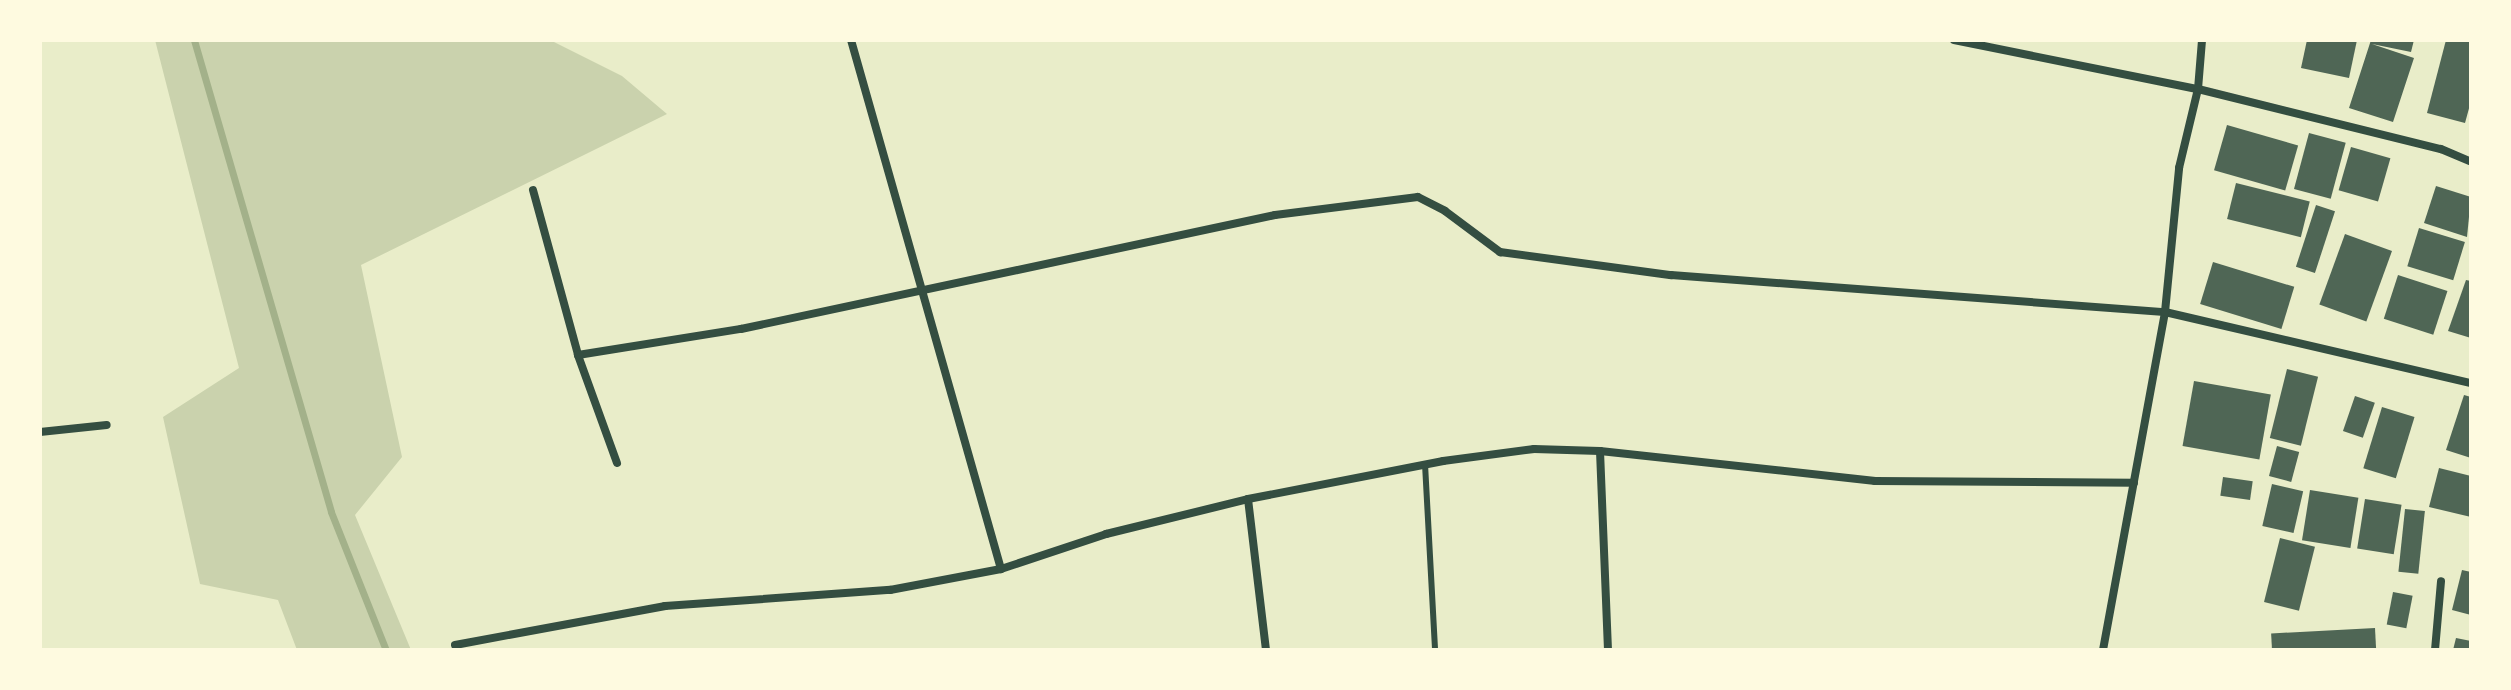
<!DOCTYPE html>
<html>
<head>
<meta charset="utf-8">
<style>
	body { margin:0 }
	#map { position:relative; width:2511px; height:690px; overflow:hidden; background:#e9edc9; font-family:"Playfair Display",serif }
	div>[style] { position:absolute }
	.green>* { inset:0; background:#cad2ad }
	.stream>* { height:7px; margin:-3.5px; padding:0 3.5px; transform-origin:3.5px; border-radius:3.5px; background:#a3b18a }
	.building>* { inset:0; background:#4f6655; transform-origin:0 0 }
	.service>* { height:6px; margin:-3px; padding:0 3px; transform-origin:3px; border-radius:3px; background:#344e41 }
	.minor>* { height:8px; margin:-4px; padding:0 4px; transform-origin:4px; border-radius:4px; background:#344e41 }
	span { translate:-50% -50%; white-space:nowrap; text-align:center; line-height:1.15; -webkit-text-stroke:6px #fefae0; paint-order:stroke }
	.frame { position:absolute; inset:0; border:42px solid #fefae0; pointer-events:none }
</style>
</head>
<body>
<div id="map">
	<div class="green">
		<i style="clip-path:polygon(155px 40px,550px 40px,622px 76px,667px 114px,361px 265px,402px 457px,355px 515px,411px 650px,297px 650px,278px 600px,200px 584px,163px 417px,239px 368px)"></i>
	</div>
	<div class="stream">
		<i style="left:194px;top:40px;width:491px;rotate:73.8deg"></i>
		<i style="left:331px;top:512px;width:149px;rotate:68.3deg"></i>
	</div>
	<div class="building">
		<i style="clip-path:polygon(2307px 40px,2357px 40px,2349px 78px,2301px 68px)"></i>
		<i style="clip-path:polygon(2371px 40px,2414px 40px,2411px 52px,2372px 44px,2414px 58px,2393px 122px,2349px 108px)"></i>
		<i style="clip-path:polygon(2446px 40px,2471px 40px,2471px 101px,2465px 123px,2427px 113px)"></i>
		<i style="left:2227px;top:125px;width:74px;height:47px;rotate:16deg"></i>
		<i style="left:2309px;top:133px;width:38px;height:58px;rotate:15deg"></i>
		<i style="left:2351px;top:147px;width:41px;height:45px;rotate:16deg"></i>
		<i style="left:2236px;top:183px;width:76px;height:37px;rotate:14deg"></i>
		<i style="clip-path:polygon(2436px 186px,2471px 197px,2467px 237px,2424px 223px)"></i>
		<i style="left:2316px;top:205px;width:20px;height:65px;rotate:18deg"></i>
		<i style="left:2419px;top:228px;width:48px;height:40px;rotate:17deg"></i>
		<i style="left:2345px;top:234px;width:50px;height:75px;rotate:20deg"></i>
		<i style="left:2213px;top:262px;width:85px;height:44px;rotate:17deg"></i>
		<i style="left:2398px;top:275px;width:52px;height:46px;rotate:18deg"></i>
		<i style="clip-path:polygon(2466px 280px,2471px 281px,2471px 338px,2448px 331px)"></i>
		<i style="left:2287px;top:369px;width:32px;height:71px;rotate:14deg"></i>
		<i style="left:2194px;top:381px;width:78px;height:66px;rotate:10deg"></i>
		<i style="clip-path:polygon(2464px 395px,2471px 397px,2471px 458px,2446px 450px)"></i>
		<i style="left:2355px;top:396px;width:21px;height:37px;rotate:19deg"></i>
		<i style="left:2382px;top:407px;width:34px;height:64px;rotate:17deg"></i>
		<i style="left:2277px;top:446px;width:23px;height:31px;rotate:15deg"></i>
		<i style="clip-path:polygon(2439px 468px,2471px 476px,2471px 517px,2429px 507px)"></i>
		<i style="left:2223px;top:477px;width:30px;height:19px;rotate:8deg"></i>
		<i style="left:2272px;top:484px;width:32px;height:43px;rotate:13deg"></i>
		<i style="left:2310px;top:490px;width:49px;height:51px;rotate:9deg"></i>
		<i style="left:2365px;top:499px;width:37px;height:50px;rotate:9deg"></i>
		<i style="left:2405px;top:509px;width:20px;height:63px;rotate:6deg"></i>
		<i style="left:2280px;top:538px;width:36px;height:66px;rotate:14deg"></i>
		<i style="clip-path:polygon(2462px 570px,2471px 572px,2471px 615px,2452px 610px)"></i>
		<i style="left:2393px;top:592px;width:20px;height:33px;rotate:11deg"></i>
		<i style="left:2375px;top:628px;width:22px;height:104px;rotate:87deg"></i>
		<i style="clip-path:polygon(2456px 638px,2471px 641px,2471px 650px,2453px 650px)"></i>
	</div>
	<div class="service">
		<i style="left:1425px;top:464px;width:185px;rotate:86.9deg"></i>
	</div>
	<div class="minor">
		<i style="left:851px;top:40px;width:550px;rotate:74.17deg"></i>
		<i style="left:1954px;top:40px;width:249px;rotate:11.4deg"></i>
		<i style="left:2198px;top:89px;width:250px;rotate:13.9deg"></i>
		<i style="left:2441px;top:149px;width:33px;rotate:23deg"></i>
		<i style="left:533px;top:190px;width:171px;rotate:74.7deg"></i>
		<i style="left:40px;top:432px;width:67px;rotate:-6deg"></i>
		<i style="left:1600px;top:451px;width:199px;rotate:87.7deg"></i>
		<i style="left:617px;top:463px;width:115px;rotate:-109.9deg"></i>
		<i style="left:578px;top:355px;width:165px;rotate:-9.1deg"></i>
		<i style="left:741px;top:329px;width:546px;rotate:-12.05deg"></i>
		<i style="left:1275px;top:215px;width:144px;rotate:-7.2deg"></i>
		<i style="left:1418px;top:197px;width:30px;rotate:27deg"></i>
		<i style="left:1445px;top:211px;width:69px;rotate:36.7deg"></i>
		<i style="left:1500px;top:252px;width:173px;rotate:7.7deg"></i>
		<i style="left:1671px;top:275px;width:495px;rotate:4.3deg"></i>
		<i style="left:2165px;top:312px;width:314px;rotate:13.1deg"></i>
		<i style="left:1248px;top:499px;width:152px;rotate:83.2deg"></i>
		<i style="left:455px;top:645px;width:214px;rotate:-10.5deg"></i>
		<i style="left:665px;top:606px;width:226px;rotate:-4.1deg"></i>
		<i style="left:890px;top:590px;width:113px;rotate:-10.7deg"></i>
		<i style="left:1001px;top:569px;width:111px;rotate:-18.4deg"></i>
		<i style="left:1106px;top:534px;width:146px;rotate:-13.8deg"></i>
		<i style="left:1248px;top:499px;width:199px;rotate:-11deg"></i>
		<i style="left:1443px;top:461px;width:92px;rotate:-7.5deg"></i>
		<i style="left:1534px;top:449px;width:66px;rotate:1.7deg"></i>
		<i style="left:1600px;top:451px;width:277px;rotate:6.2deg"></i>
		<i style="left:1875px;top:481px;width:259px;rotate:0.4deg"></i>
		<i style="left:2103px;top:650px;width:344px;rotate:-79.6deg"></i>
		<i style="left:2165px;top:312px;width:145px;rotate:-84.4deg"></i>
		<i style="left:2179px;top:168px;width:81px;rotate:-76.5deg"></i>
		<i style="left:2198px;top:89px;width:49px;rotate:-85.3deg"></i>
		<i style="left:2435px;top:650px;width:69px;rotate:-85deg"></i>
	</div>
	<div class="frame"></div>
</div>
</body>
</html>
